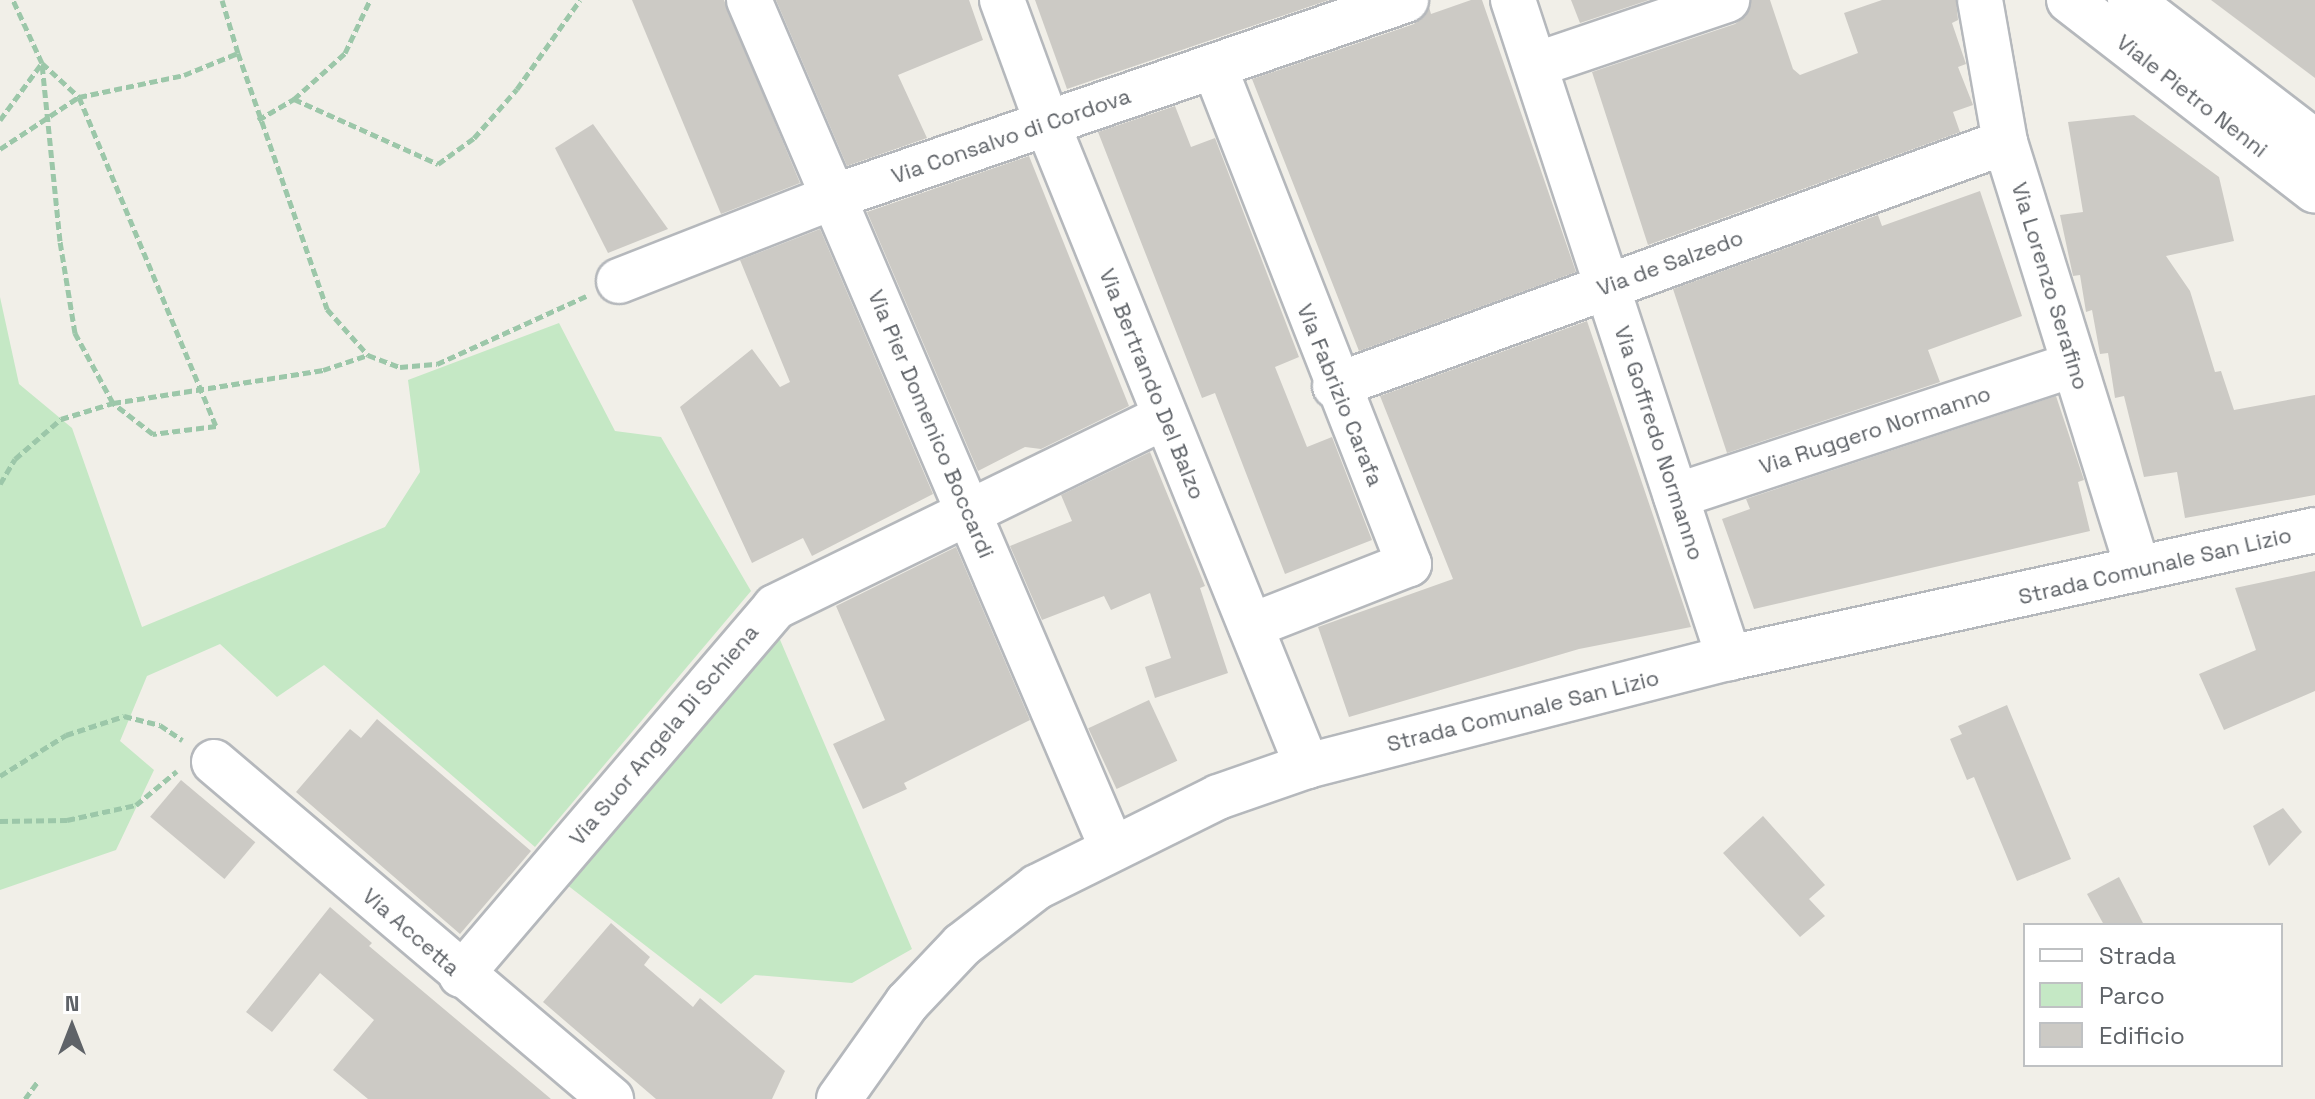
<!DOCTYPE html>
<html>
<head>
<meta charset="utf-8">
<style>
	body { margin:0 }
	#map { position:relative; width:2315px; height:1099px; overflow:hidden; background:#f1efe8; font-family:"Space Grotesk",sans-serif }
	div>[style] { position:absolute }
	.green>* { inset:0; background:#c5e8c5 }
	.building>* { inset:0; background:#cccac5; transform-origin:0 0 }
	.path>* { height:5px; margin-top:-2.5px; transform-origin:0; background:repeating-linear-gradient(90deg,#9cc7a9 0 8px,transparent 0 12px) }
	.roads { filter:drop-shadow(2px 0 #b5b8bc) drop-shadow(-2px 0 #b5b8bc) drop-shadow(0 2px #b5b8bc) drop-shadow(0 -2px #b5b8bc) }
	.street>* { height:44px; margin:-22px; padding:0 22px; transform-origin:22px; border-radius:22px; background:#fff }
	.secondary>* { height:44px; margin:-22px; padding:0 22px; transform-origin:22px; border-radius:22px; background:#fff }
	span { translate:-50% -50%; white-space:nowrap; text-align:center; line-height:1.15; -webkit-text-stroke:8px #fff; paint-order:stroke }
	.street-label { font-size:22px; color:#5f6368 }
	.legend { position:absolute; left:2023px; top:923px; width:260px; height:144px; box-sizing:border-box; background:#fff; border:2px solid #bfc1c3; margin:0; padding:10px 14px; list-style:none; font-size:24px; color:#5f6368 }
	.legend li { display:flex; align-items:center; gap:16px; height:40px }
	.legend b { width:40px; border:2px solid #bfc1c3 }
	.north { position:absolute; left:32px; top:987px; width:80px; height:80px; -webkit-text-stroke:6px #fff; paint-order:stroke; rotate:0deg; font-size:22px; font-weight:700; line-height:32px; text-align:center; color:#5f6368 }
	.north::after { content:''; display:block; margin:auto; width:28px; height:36px; background:#5f6368; clip-path:polygon(50% 0,100% 100%,50% 72%,0 100%) }
</style>
</head>
<body>
<div id="map">
	<div class="green">
		<i style="clip-path:polygon(0 297px,19px 384px,72px 428px,142px 627px,385px 527px,420px 472px,408px 380px,559px 323px,615px 431px,661px 437px,751px 591px,535px 847px,324px 665px,277px 697px,220px 644px,147px 676px,120px 741px,154px 770px,116px 850px,0 890px)"></i>
		<i style="clip-path:polygon(778px 635px,912px 949px,852px 983px,755px 975px,721px 1004px,562px 881px)"></i>
	</div>
	<div class="building">
		<i style="clip-path:polygon(632px 0,724px 0,800px 183px,721px 214px)"></i>
		<i style="clip-path:polygon(776px 0,969px 0,983px 40px,898px 75px,927px 138px,847px 166px)"></i>
		<i style="clip-path:polygon(1035px 0,1329px 0,1067px 89px)"></i>
		<i style="clip-path:polygon(1471px 0,1482px 0,1576px 272px,1359px 351px,1252px 79px,1414px 24px,1429px 7px,1431px 14px)"></i>
		<i style="clip-path:polygon(1571px 0,1649px 0,1580px 23px)"></i>
		<i style="clip-path:polygon(1751px 0,1770px 0,1793px 69px,1800px 75px,1858px 53px,1844px 13px,1882px 0,1956px 0,1958px 20px,1952px 23px,1966px 64px,1958px 67px,1973px 105px,1953px 112px,1960px 132px,1648px 245px,1592px 72px,1735px 24px,1746px 16px)"></i>
		<i style="clip-path:polygon(2211px 0,2315px 0,2315px 78px)"></i>
		<i style="clip-path:polygon(1175px 106px,1191px 147px,1215px 138px,1299px 357px,1275px 367px,1307px 447px,1332px 437px,1372px 540px,1285px 574px,1215px 393px,1202px 398px,1098px 132px)"></i>
		<i style="clip-path:polygon(2134px 115px,2219px 177px,2234px 241px,2166px 256px,2190px 291px,2215px 372px,2221px 371px,2234px 410px,2315px 395px,2315px 495px,2185px 518px,2177px 472px,2144px 477px,2124px 396px,2115px 398px,2108px 353px,2100px 354px,2092px 310px,2086px 312px,2080px 275px,2073px 276px,2060px 215px,2083px 212px,2068px 122px)"></i>
		<i style="clip-path:polygon(593px 124px,668px 229px,608px 253px,555px 148px)"></i>
		<i style="clip-path:polygon(1029px 156px,1129px 406px,1041px 449px,1025px 447px,978px 471px,867px 212px)"></i>
		<i style="clip-path:polygon(1980px 191px,2022px 316px,1928px 350px,1940px 382px,1727px 453px,1673px 289px,1878px 215px,1882px 226px)"></i>
		<i style="clip-path:polygon(820px 229px,933px 494px,812px 556px,803px 538px,752px 563px,680px 407px,752px 349px,780px 387px,790px 382px,740px 260px)"></i>
		<i style="clip-path:polygon(1587px 321px,1691px 627px,1579px 649px,1349px 717px,1318px 627px,1453px 579px,1380px 396px)"></i>
		<i style="clip-path:polygon(2056px 396px,2084px 480px,2078px 482px,2090px 531px,1754px 609px,1722px 519px,1750px 509px,1746px 499px)"></i>
		<i style="clip-path:polygon(1150px 452px,1205px 586px,1200px 588px,1228px 673px,1155px 698px,1145px 667px,1171px 658px,1150px 593px,1111px 610px,1104px 596px,1042px 620px,1010px 546px,1072px 521px,1061px 495px)"></i>
		<i style="clip-path:polygon(956px 547px,1030px 720px,904px 783px,907px 789px,863px 809px,833px 744px,885px 720px,836px 606px)"></i>
		<i style="clip-path:polygon(2315px 571px,2315px 691px,2224px 730px,2199px 674px,2256px 650px,2235px 588px)"></i>
		<i style="left:1149px;top:700px;width:67px;height:67px;rotate:65deg"></i>
		<i style="clip-path:polygon(2007px 705px,2071px 859px,2017px 881px,1974px 777px,1967px 780px,1950px 739px,1962px 734px,1958px 726px)"></i>
		<i style="clip-path:polygon(377px 719px,531px 851px,460px 934px,296px 792px,350px 729px,361px 738px)"></i>
		<i style="left:181px;top:780px;width:97px;height:48px;rotate:40deg"></i>
		<i style="clip-path:polygon(2283px 808px,2302px 832px,2269px 866px,2253px 826px)"></i>
		<i style="clip-path:polygon(1763px 816px,1825px 885px,1809px 899px,1825px 916px,1800px 937px,1723px 853px)"></i>
		<i style="clip-path:polygon(2119px 877px,2144px 925px,2104px 925px,2087px 894px)"></i>
		<i style="clip-path:polygon(330px 907px,372px 943px,369px 946px,551px 1099px,368px 1099px,333px 1070px,374px 1020px,320px 973px,272px 1032px,246px 1012px)"></i>
		<i style="clip-path:polygon(611px 923px,650px 957px,644px 965px,693px 1007px,700px 998px,785px 1071px,772px 1099px,656px 1099px,543px 1002px)"></i>
	</div>
	<div class="path">
		<i style="left:238px;top:53px;width:271px;rotate:70.8deg"></i>
		<i style="left:327px;top:309px;width:62px;rotate:48.3deg"></i>
		<i style="left:42px;top:63px;width:50px;rotate:42.6deg"></i>
		<i style="left:79px;top:97px;width:356px;rotate:67.4deg"></i>
		<i style="left:216px;top:426px;width:64px;rotate:172.8deg"></i>
		<i style="left:153px;top:434px;width:51px;rotate:-142.2deg"></i>
		<i style="left:113px;top:403px;width:80px;rotate:-118.5deg"></i>
		<i style="left:75px;top:333px;width:93px;rotate:-99.3deg"></i>
		<i style="left:60px;top:241px;width:179px;rotate:-95.8deg"></i>
		<i style="left:294px;top:99px;width:158px;rotate:24.3deg"></i>
		<i style="left:438px;top:164px;width:44px;rotate:-35.8deg"></i>
		<i style="left:474px;top:138px;width:65px;rotate:-48.7deg"></i>
		<i style="left:517px;top:89px;width:109px;rotate:-54.7deg"></i>
		<i style="left:0;top:120px;width:71px;rotate:-53.6deg"></i>
		<i style="left:42px;top:63px;width:69px;rotate:-114.7deg"></i>
		<i style="left:258px;top:120px;width:42px;rotate:-30.3deg"></i>
		<i style="left:294px;top:99px;width:69px;rotate:-42deg"></i>
		<i style="left:345px;top:53px;width:59px;rotate:-64.7deg"></i>
		<i style="left:0;top:149px;width:95px;rotate:-33.4deg"></i>
		<i style="left:79px;top:97px;width:107px;rotate:-11.8deg"></i>
		<i style="left:184px;top:75px;width:58px;rotate:-22.2deg"></i>
		<i style="left:238px;top:53px;width:55px;rotate:-106.8deg"></i>
		<i style="left:0;top:484px;width:29px;rotate:-59deg"></i>
		<i style="left:15px;top:459px;width:61px;rotate:-41deg"></i>
		<i style="left:61px;top:419px;width:54px;rotate:-17.1deg"></i>
		<i style="left:113px;top:403px;width:213px;rotate:-8.9deg"></i>
		<i style="left:323px;top:370px;width:47px;rotate:-18.4deg"></i>
		<i style="left:368px;top:355px;width:34px;rotate:21deg"></i>
		<i style="left:400px;top:367px;width:37px;rotate:-5deg"></i>
		<i style="left:437px;top:364px;width:164px;rotate:-24.5deg"></i>
		<i style="left:0;top:776px;width:78px;rotate:-31.8deg"></i>
		<i style="left:66px;top:735px;width:61px;rotate:-18.1deg"></i>
		<i style="left:124px;top:716px;width:37px;rotate:14deg"></i>
		<i style="left:160px;top:725px;width:27px;rotate:34deg"></i>
		<i style="left:0;top:821px;width:67px;rotate:-0.9deg"></i>
		<i style="left:67px;top:820px;width:71px;rotate:-12.3deg"></i>
		<i style="left:136px;top:805px;width:53px;rotate:-39.7deg"></i>
		<i style="left:25px;top:1099px;width:22px;rotate:-54deg"></i>
	</div>
	<div class="roads">
		<div class="street">
			<i style="left:749px;top:0;width:922px;rotate:66.83deg"></i>
			<i style="left:1002px;top:0;width:131px;rotate:69.9deg"></i>
			<i style="left:1047px;top:123px;width:694px;rotate:67.98deg"></i>
			<i style="left:1513px;top:0;width:693px;rotate:71.83deg"></i>
			<i style="left:1980px;top:0;width:144px;rotate:80deg"></i>
			<i style="left:2005px;top:142px;width:447px;rotate:72.7deg"></i>
			<i style="left:1535px;top:65px;width:203px;rotate:-18.7deg"></i>
			<i style="left:1214px;top:66px;width:535px;rotate:68.62deg"></i>
			<i style="left:1409px;top:564px;width:170px;rotate:158.6deg"></i>
			<i style="left:619px;top:281px;width:230px;rotate:-21.4deg"></i>
			<i style="left:833px;top:197px;width:606px;rotate:-18.97deg"></i>
			<i style="left:1335px;top:386px;width:713px;rotate:-20.01deg"></i>
			<i style="left:1676px;top:496px;width:419px;rotate:-18.3deg"></i>
			<i style="left:214px;top:762px;width:521px;rotate:40.33deg"></i>
			<i style="left:461px;top:975px;width:484px;rotate:-49.5deg"></i>
			<i style="left:775px;top:607px;width:433px;rotate:-26deg"></i>
		</div>
		<div class="secondary">
			<i style="left:2069px;top:0;width:311px;rotate:37.8deg"></i>
			<i style="left:2130px;top:0;width:233px;rotate:37.5deg"></i>
			<i style="left:839px;top:1099px;width:118px;rotate:-54.7deg"></i>
			<i style="left:907px;top:1003px;width:80px;rotate:-46.5deg"></i>
			<i style="left:962px;top:945px;width:95px;rotate:-37.7deg"></i>
			<i style="left:1037px;top:887px;width:202px;rotate:-26.4deg"></i>
			<i style="left:1218px;top:797px;width:94px;rotate:-19.2deg"></i>
			<i style="left:1307px;top:766px;width:436px;rotate:-14.4deg"></i>
			<i style="left:1729px;top:658px;width:600px;rotate:-12.32deg"></i>
		</div>
	</div>
	<div class="street-label">
		<span style="left:2192px;top:96px;rotate:38deg">Viale Pietro Nenni</span>
		<span style="left:1011px;top:136px;rotate:-19deg">Via Consalvo di Cordova</span>
		<span style="left:1670px;top:263px;rotate:-20deg">Via de Salzedo</span>
		<span style="left:2050px;top:286px;rotate:73deg">Via Lorenzo Serafino</span>
		<span style="left:1152px;top:384px;rotate:68deg">Via Bertrando Del Balzo</span>
		<span style="left:1340px;top:395px;rotate:68deg">Via Fabrizio Carafa</span>
		<span style="left:931px;top:424px;rotate:67deg">Via Pier Domenico Boccardi</span>
		<span style="left:1875px;top:430px;rotate:-18deg">Via Ruggero Normanno</span>
		<span style="left:1659px;top:443px;rotate:72deg">Via Goffredo Normanno</span>
		<span style="left:2155px;top:566px;rotate:-13deg">Strada Comunale San Lizio</span>
		<span style="left:1523px;top:711px;rotate:-14deg">Strada Comunale San Lizio</span>
		<span style="left:664px;top:735px;rotate:-50deg">Via Suor Angela Di Schiena</span>
		<span style="left:411px;top:932px;rotate:41deg">Via Accetta</span>
	</div>
	<ul class="legend">
	<li><b style="height:10px;background:#fff"></b>Strada</li>
	<li><b style="height:22px;background:#c5e8c5"></b>Parco</li>
	<li><b style="height:22px;background:#cccac5"></b>Edificio</li>
	</ul>
	<div class="north">N</div>
</div>
</body>
</html>
